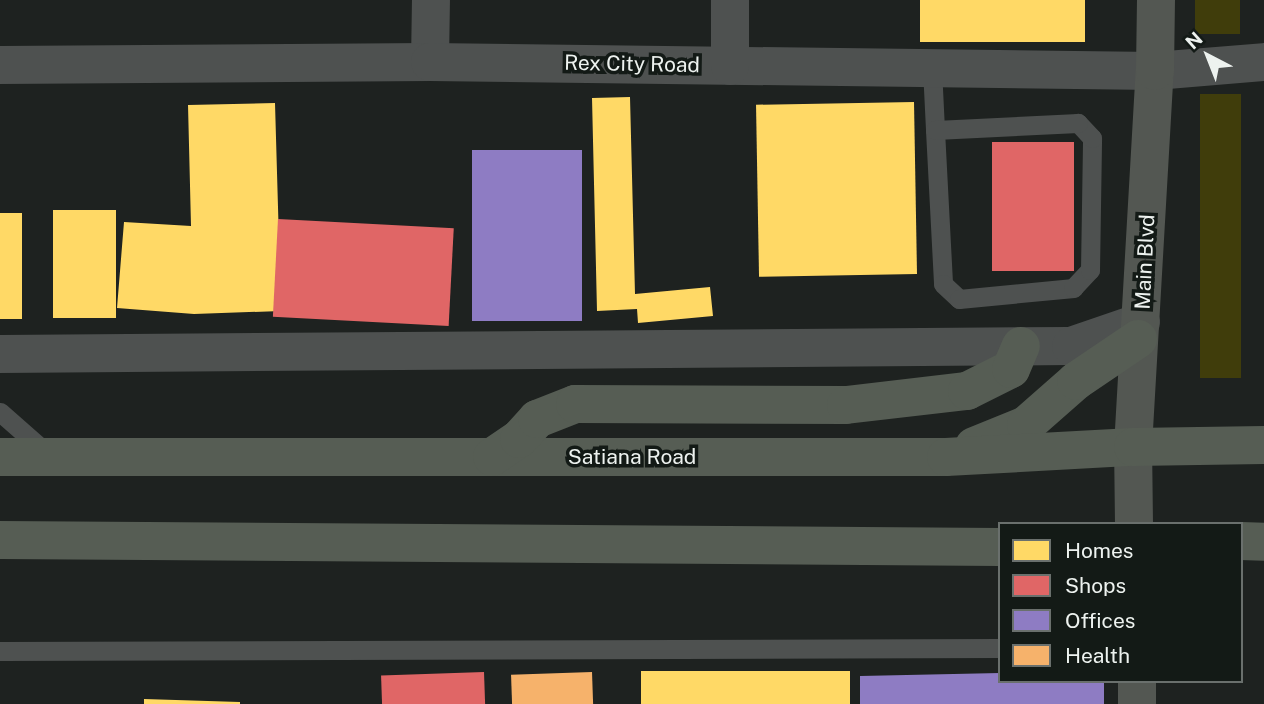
<!DOCTYPE html>
<html>
<head>
<meta charset="utf-8">
<style>
	body { margin:0 }
	#map { position:relative; width:1264px; height:704px; overflow:hidden; background:#1e2220; font-family:"Public Sans",sans-serif }
	div>[style] { position:absolute }
	.green>* { inset:0; background:#403d0b; transform-origin:0 0 }
	.homes>* { inset:0; background:#ffd966; transform-origin:0 0 }
	.shops>* { inset:0; background:#e06666; transform-origin:0 0 }
	.offices>* { inset:0; background:#8e7cc3; transform-origin:0 0 }
	.health>* { inset:0; background:#f6b26b; transform-origin:0 0 }
	.lane>* { height:19px; margin:-9.5px; padding:0 9.5px; transform-origin:9.5px; border-radius:9.5px; background:#4e5150 }
	.street>* { height:38px; margin:-19px; padding:0 19px; transform-origin:19px; border-radius:19px; background:#4e5150 }
	.secondary>* { height:38px; margin:-19px; padding:0 19px; transform-origin:19px; border-radius:19px; background:#535752 }
	.primary>* { height:38px; margin:-19px; padding:0 19px; transform-origin:19px; border-radius:19px; background:#565d54 }
	span { translate:-50% -50%; white-space:nowrap; text-align:center; line-height:1.15; -webkit-text-stroke:7px #131a16; paint-order:stroke }
	.street-label { font-size:21px; color:#edf2ef }
	.legend { position:absolute; left:998px; top:522px; width:245px; height:161px; box-sizing:border-box; background:#131a16; border:2px solid #6a706d; margin:0; padding:9px 12px; list-style:none; font-size:21px; color:#edf2ef }
	.legend li { display:flex; align-items:center; gap:14px; height:35px }
	.legend b { width:35px; border:2px solid #6a706d }
	.north { position:absolute; left:1173px; top:21px; width:70px; height:70px; -webkit-text-stroke:5px #131a16; paint-order:stroke; rotate:318deg; font-size:19px; font-weight:700; line-height:28px; text-align:center; color:#edf2ef }
	.north::after { content:''; display:block; margin:auto; width:24px; height:32px; background:#edf2ef; clip-path:polygon(50% 0,100% 100%,50% 72%,0 100%) }
</style>
</head>
<body>
<div id="map">
	<div class="green">
		<i style="left:1195px;top:0;width:45px;height:34px"></i>
		<i style="left:1241px;top:94px;width:284px;height:41px;rotate:90deg"></i>
	</div>
	<div class="homes">
		<i style="left:920px;top:0;width:165px;height:42px"></i>
		<i style="clip-path:polygon(630px 97px,635px 294px,710px 287px,713px 316px,638px 323px,637px 309px,597px 311px,592px 98px)"></i>
		<i style="left:914px;top:102px;width:172px;height:158px;rotate:89deg"></i>
		<i style="clip-path:polygon(275px 103px,281px 311px,194px 314px,117px 308px,124px 222px,191px 226px,188px 105px)"></i>
		<i style="left:53px;top:210px;width:63px;height:108px"></i>
		<i style="left:0;top:213px;width:22px;height:106px"></i>
		<i style="left:850px;top:671px;width:33px;height:209px;rotate:90deg"></i>
		<i style="clip-path:polygon(144px 699px,240px 702px,240px 704px,144px 704px)"></i>
	</div>
	<div class="shops">
		<i style="left:992px;top:142px;width:82px;height:129px"></i>
		<i style="left:278px;top:219px;width:176px;height:98px;rotate:3deg"></i>
		<i style="left:484px;top:672px;width:32px;height:103px;rotate:88deg"></i>
	</div>
	<div class="offices">
		<i style="left:582px;top:150px;width:171px;height:110px;rotate:90deg"></i>
		<i style="clip-path:polygon(1000px 673px,1000px 681px,1104px 681px,1104px 704px,860px 704px,860px 676px)"></i>
	</div>
	<div class="health">
		<i style="left:592px;top:672px;width:32px;height:81px;rotate:88deg"></i>
	</div>
	<div class="lane">
		<i style="left:932px;top:68px;width:62px;rotate:87.2deg"></i>
		<i style="left:935px;top:130px;width:154px;rotate:87deg"></i>
		<i style="left:943px;top:284px;width:22px;rotate:43deg"></i>
		<i style="left:959px;top:299px;width:115px;rotate:-5.5deg"></i>
		<i style="left:1073px;top:288px;width:25px;rotate:-47deg"></i>
		<i style="left:1090px;top:270px;width:132px;rotate:-89.1deg"></i>
		<i style="left:1092px;top:138px;width:21px;rotate:-133deg"></i>
		<i style="left:1078px;top:123px;width:143px;rotate:177.2deg"></i>
		<i style="left:0;top:412px;width:65px;rotate:41.3deg"></i>
		<i style="left:0;top:651px;width:1000px;rotate:-0.17deg"></i>
	</div>
	<div class="street">
		<i style="left:430px;top:62px;width:62px;rotate:-89.1deg"></i>
		<i style="left:0;top:65px;width:430px;rotate:-0.4deg"></i>
		<i style="left:430px;top:62px;width:725px;rotate:0.71deg"></i>
		<i style="left:1155px;top:71px;width:109px;rotate:-4.7deg"></i>
		<i style="left:730px;top:66px;width:66px;rotate:-90deg"></i>
		<i style="left:0;top:354px;width:1071px;rotate:-0.43deg"></i>
		<i style="left:1071px;top:346px;width:74px;rotate:-18.9deg"></i>
	</div>
	<div class="secondary">
		<i style="left:1134px;top:524px;width:77px;rotate:-90.7deg"></i>
		<i style="left:1133px;top:447px;width:377px;rotate:-86.7deg"></i>
		<i style="left:1155px;top:71px;width:71px;rotate:-89.2deg"></i>
		<i style="left:1137px;top:681px;width:23px;rotate:90deg"></i>
	</div>
	<div class="primary">
		<i style="left:974px;top:446px;width:56px;rotate:-22deg"></i>
		<i style="left:1026px;top:425px;width:67px;rotate:-41.3deg"></i>
		<i style="left:1076px;top:381px;width:75px;rotate:-34.1deg"></i>
		<i style="left:0;top:457px;width:946px"></i>
		<i style="left:946px;top:457px;width:187px;rotate:-3.1deg"></i>
		<i style="left:1133px;top:447px;width:131px;rotate:-0.9deg"></i>
		<i style="left:492px;top:457px;width:32px;rotate:-34deg"></i>
		<i style="left:519px;top:439px;width:27px;rotate:-48deg"></i>
		<i style="left:537px;top:419px;width:41px;rotate:-21.5deg"></i>
		<i style="left:575px;top:404px;width:271px;rotate:0.2deg"></i>
		<i style="left:846px;top:405px;width:122px;rotate:-6.6deg"></i>
		<i style="left:967px;top:391px;width:49px;rotate:-26.6deg"></i>
		<i style="left:1011px;top:369px;width:25px;rotate:-67deg"></i>
		<i style="left:0;top:540px;width:1000px;rotate:0.4deg"></i>
		<i style="left:1241px;top:541px;width:23px;rotate:2deg"></i>
	</div>
	<div class="street-label">
		<span style="left:632px;top:64px;rotate:1deg">Rex City Road</span>
		<span style="left:1145px;top:262px;rotate:-87deg">Main Blvd</span>
		<span style="left:632px;top:457px">Satiana Road</span>
	</div>
	<ul class="legend">
	<li><b style="height:19px;background:#ffd966"></b>Homes</li>
	<li><b style="height:19px;background:#e06666"></b>Shops</li>
	<li><b style="height:19px;background:#8e7cc3"></b>Offices</li>
	<li><b style="height:19px;background:#f6b26b"></b>Health</li>
	</ul>
	<div class="north">N</div>
</div>
</body>
</html>
